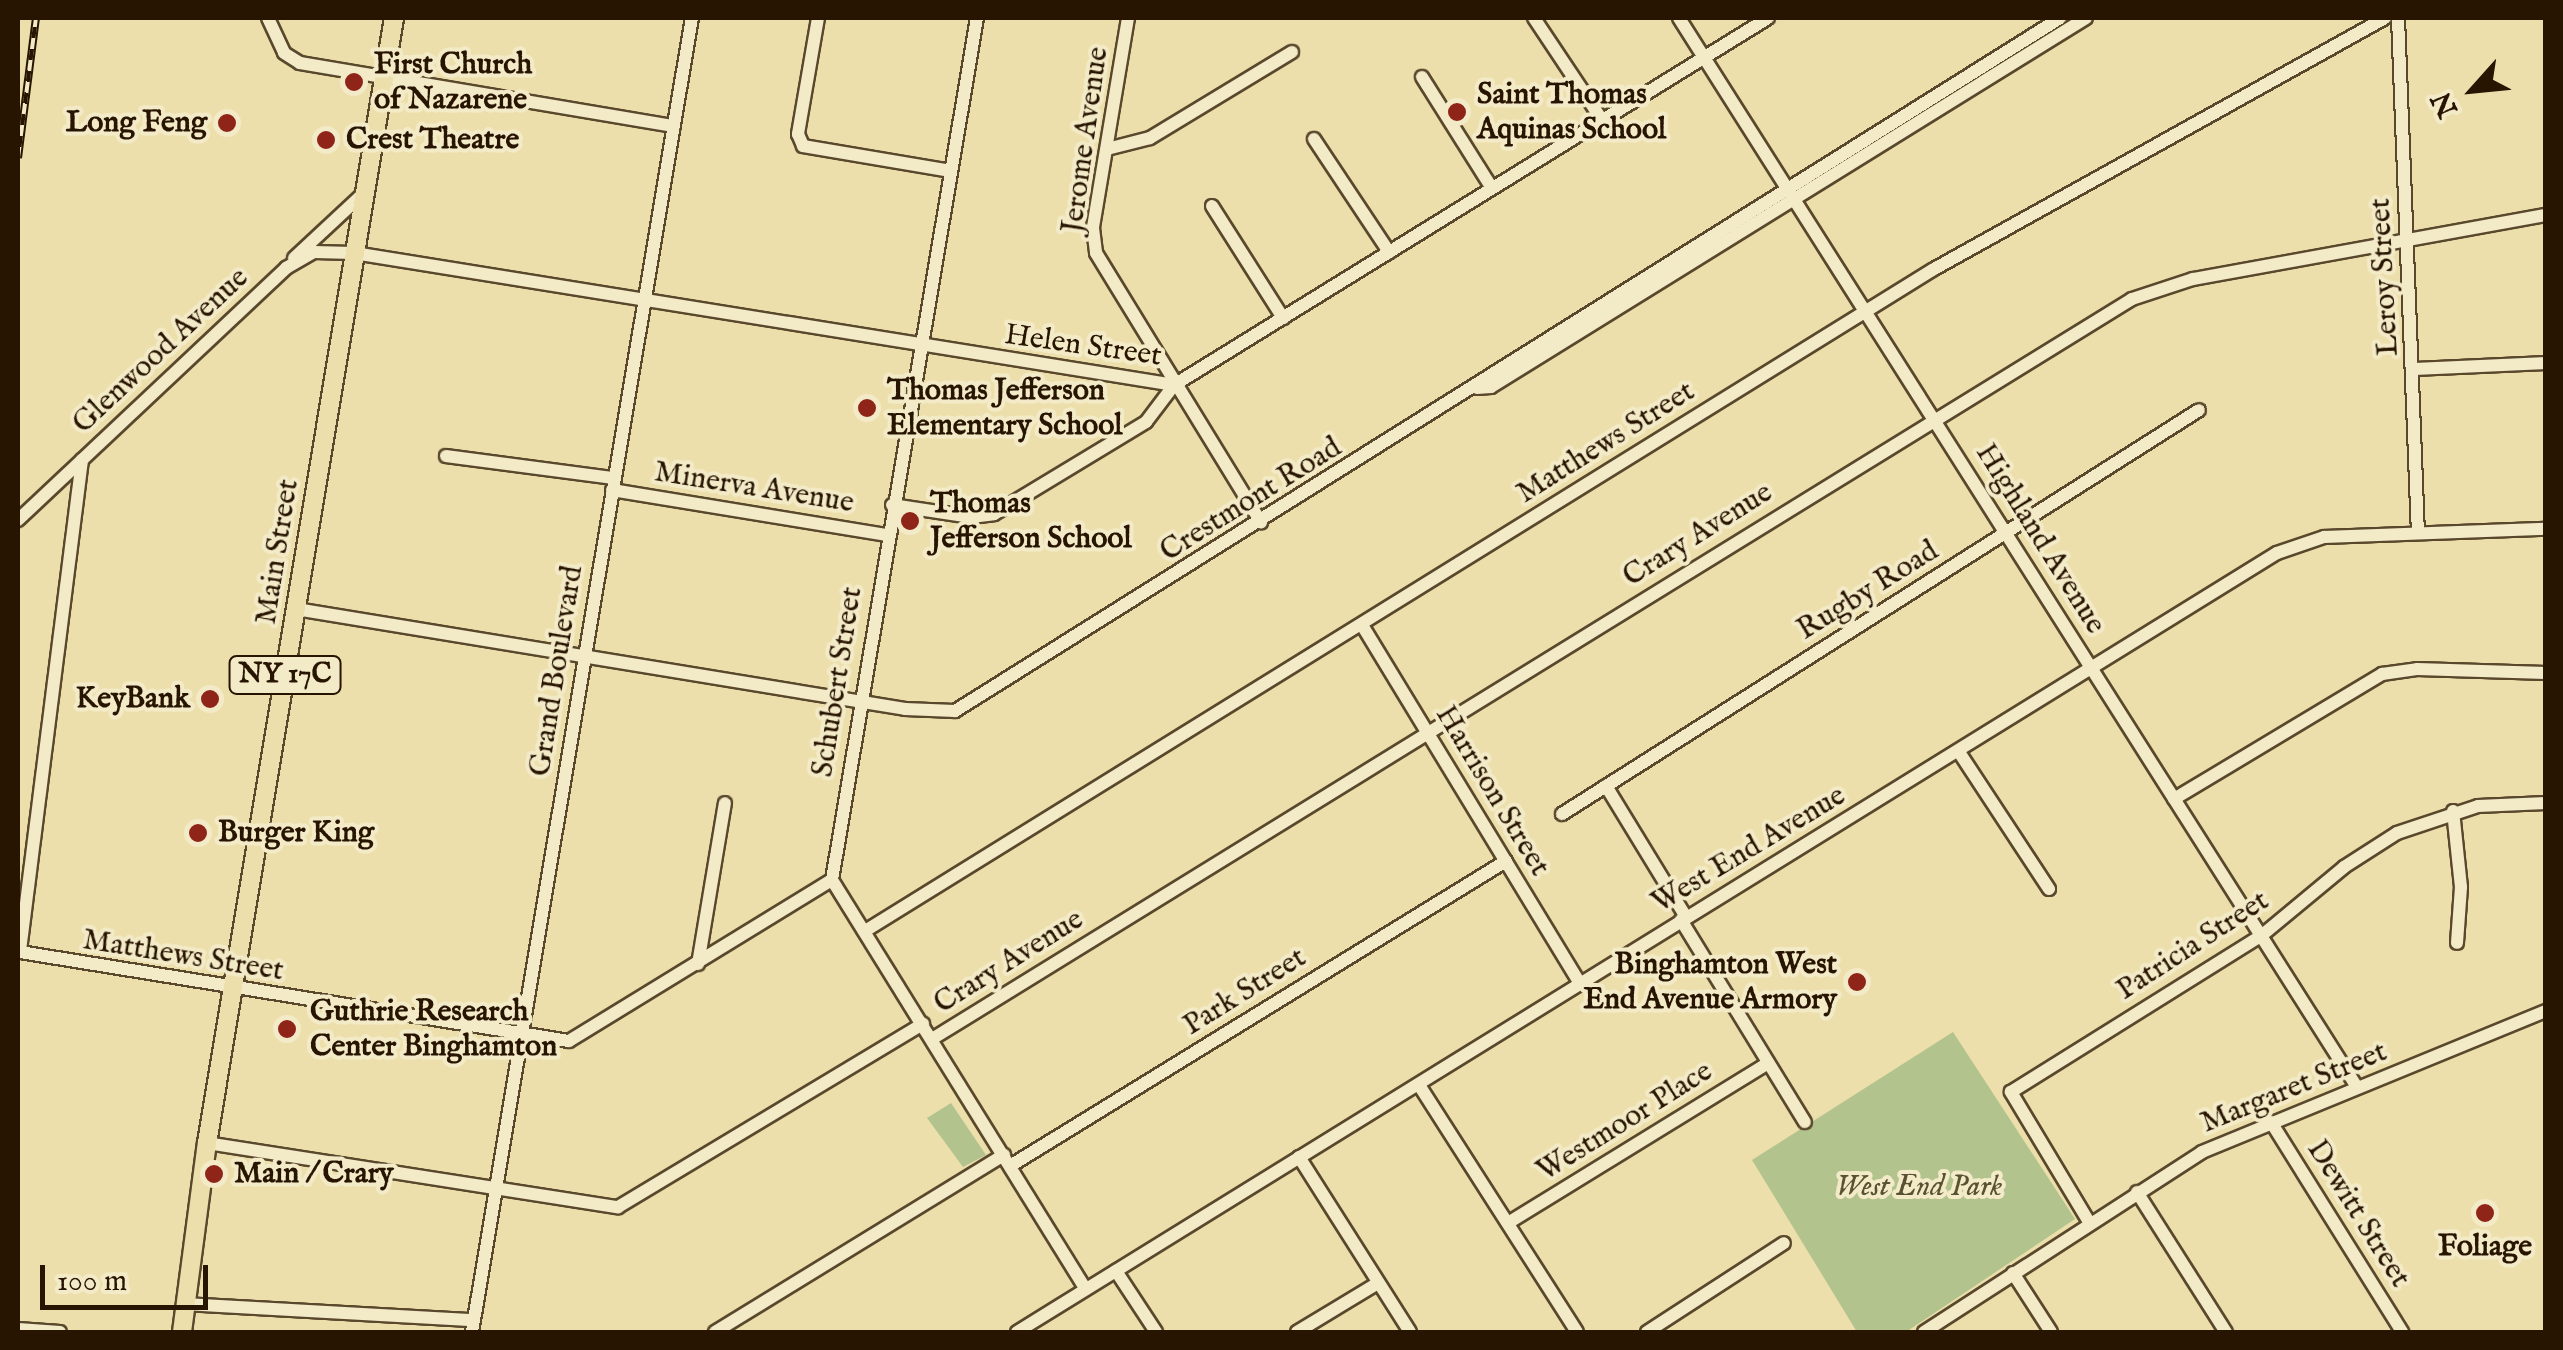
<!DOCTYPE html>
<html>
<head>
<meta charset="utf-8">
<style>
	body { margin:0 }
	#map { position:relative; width:2563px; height:1350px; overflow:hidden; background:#eddfab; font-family:"IM FELL English",serif }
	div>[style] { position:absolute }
	.green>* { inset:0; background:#b2c38d }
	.roads { filter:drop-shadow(2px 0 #59482c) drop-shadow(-2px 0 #59482c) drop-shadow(0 2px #59482c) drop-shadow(0 -2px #59482c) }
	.minor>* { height:12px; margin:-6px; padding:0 6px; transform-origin:6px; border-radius:6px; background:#f3eac8 }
	.major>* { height:18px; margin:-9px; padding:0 9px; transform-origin:9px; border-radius:9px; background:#eddfab }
	.rail>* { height:8px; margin-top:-4px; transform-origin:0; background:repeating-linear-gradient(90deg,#f3eac8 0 11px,#281501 0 22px); box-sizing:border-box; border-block:2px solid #281501 }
	.dots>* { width:28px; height:28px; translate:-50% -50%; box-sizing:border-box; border:5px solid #f3eac8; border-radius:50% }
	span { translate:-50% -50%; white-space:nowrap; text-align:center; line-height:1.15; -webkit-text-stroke:8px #f3eac8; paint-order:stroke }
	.shield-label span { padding:2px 8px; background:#f3eac8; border:2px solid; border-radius:8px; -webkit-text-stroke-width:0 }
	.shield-label { font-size:28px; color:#281501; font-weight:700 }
	.poi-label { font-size:30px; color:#281501; font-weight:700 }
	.left { translate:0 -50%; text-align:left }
	.right { translate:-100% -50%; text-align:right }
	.street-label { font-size:30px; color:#281501 }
	.park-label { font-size:30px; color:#585232; font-style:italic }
	.frame { position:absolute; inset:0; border:20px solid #281501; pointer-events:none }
	.north { position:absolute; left:2423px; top:40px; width:100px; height:100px; -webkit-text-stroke:8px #f3eac8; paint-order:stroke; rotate:243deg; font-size:28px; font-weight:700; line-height:40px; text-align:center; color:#281501 }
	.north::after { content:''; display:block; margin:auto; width:35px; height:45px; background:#281501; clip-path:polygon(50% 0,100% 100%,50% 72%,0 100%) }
	.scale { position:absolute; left:40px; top:1265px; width:168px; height:45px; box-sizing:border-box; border:5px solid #281501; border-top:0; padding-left:12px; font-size:30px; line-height:35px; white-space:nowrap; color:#281501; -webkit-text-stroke:8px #f3eac8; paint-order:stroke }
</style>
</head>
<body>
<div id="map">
	<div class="green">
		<i style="clip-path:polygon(1953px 1032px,2075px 1219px,1906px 1332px,1857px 1332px,1752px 1160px)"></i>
		<i style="clip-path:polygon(951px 1103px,986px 1155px,963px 1167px,927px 1118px)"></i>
	</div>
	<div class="roads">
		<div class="minor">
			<i style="left:268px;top:18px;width:38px;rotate:65deg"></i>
			<i style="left:284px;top:53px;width:19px;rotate:32deg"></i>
			<i style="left:300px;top:63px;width:379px;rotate:9.6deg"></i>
			<i style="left:818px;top:18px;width:118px;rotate:99.8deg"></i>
			<i style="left:798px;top:134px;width:13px;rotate:67deg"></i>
			<i style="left:803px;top:146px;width:150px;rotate:9.6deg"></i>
			<i style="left:977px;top:18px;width:874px;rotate:99.55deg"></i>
			<i style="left:832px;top:880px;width:481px;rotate:58.2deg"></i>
			<i style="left:1128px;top:18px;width:213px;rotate:99.5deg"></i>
			<i style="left:1093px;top:228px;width:25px;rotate:83deg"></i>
			<i style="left:1096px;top:253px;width:316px;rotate:58.5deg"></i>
			<i style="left:1534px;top:18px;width:123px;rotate:56.3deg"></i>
			<i style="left:1679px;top:18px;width:1266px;rotate:57.62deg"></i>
			<i style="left:2398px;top:18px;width:515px;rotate:87.78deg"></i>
			<i style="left:1422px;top:77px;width:131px;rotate:57.8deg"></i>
			<i style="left:1314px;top:139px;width:136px;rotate:56.4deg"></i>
			<i style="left:1107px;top:149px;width:44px;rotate:-14.3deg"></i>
			<i style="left:1150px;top:138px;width:166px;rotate:-31.2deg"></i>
			<i style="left:1212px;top:206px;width:133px;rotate:57.6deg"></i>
			<i style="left:294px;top:258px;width:97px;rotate:-42.9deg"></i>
			<i style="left:2415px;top:369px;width:131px;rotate:-2.6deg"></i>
			<i style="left:1477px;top:388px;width:14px;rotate:-4deg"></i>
			<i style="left:1491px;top:387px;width:700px;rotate:-31.81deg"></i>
			<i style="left:446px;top:456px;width:169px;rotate:7.5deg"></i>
			<i style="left:82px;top:460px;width:496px;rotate:97.2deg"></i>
			<i style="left:20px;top:952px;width:556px;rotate:9.21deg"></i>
			<i style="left:569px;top:1041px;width:308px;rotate:-31.5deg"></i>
			<i style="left:612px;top:490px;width:279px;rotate:9.3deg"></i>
			<i style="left:892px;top:505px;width:80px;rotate:8.6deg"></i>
			<i style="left:971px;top:517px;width:23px;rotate:-7deg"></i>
			<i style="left:994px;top:514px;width:178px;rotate:-31.2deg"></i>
			<i style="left:1146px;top:422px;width:46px;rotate:-52.9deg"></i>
			<i style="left:18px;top:520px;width:368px;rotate:-43.2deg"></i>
			<i style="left:286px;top:268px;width:32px;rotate:-30deg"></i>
			<i style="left:314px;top:252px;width:40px;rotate:1.4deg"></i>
			<i style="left:354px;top:253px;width:831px;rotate:9.14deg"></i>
			<i style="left:1174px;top:385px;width:698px;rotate:-31.71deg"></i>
			<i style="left:296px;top:609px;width:617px;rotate:9.32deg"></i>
			<i style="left:905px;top:709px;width:50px;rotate:2.3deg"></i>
			<i style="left:955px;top:711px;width:1304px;rotate:-32.09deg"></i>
			<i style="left:1362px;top:625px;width:419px;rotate:58.7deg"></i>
			<i style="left:1959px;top:752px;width:164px;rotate:56.7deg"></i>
			<i style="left:1606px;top:786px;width:153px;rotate:58.6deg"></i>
			<i style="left:2174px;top:799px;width:243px;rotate:-31deg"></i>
			<i style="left:2382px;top:674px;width:35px;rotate:-8deg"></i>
			<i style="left:2417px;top:669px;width:129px;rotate:1.8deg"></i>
			<i style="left:2453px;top:811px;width:76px;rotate:84deg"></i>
			<i style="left:2461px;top:887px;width:56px;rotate:94.1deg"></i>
			<i style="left:1562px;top:814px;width:754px;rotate:-32.38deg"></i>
			<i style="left:1681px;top:920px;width:237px;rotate:58.5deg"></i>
			<i style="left:865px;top:931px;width:1257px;rotate:-31.77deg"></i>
			<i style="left:1934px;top:269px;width:516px;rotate:-29.1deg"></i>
			<i style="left:698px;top:964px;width:163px;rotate:-80.5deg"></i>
			<i style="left:932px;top:1039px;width:1410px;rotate:-31.66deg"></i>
			<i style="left:2132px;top:299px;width:64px;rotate:-18.2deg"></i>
			<i style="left:2193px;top:279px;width:359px;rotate:-10.3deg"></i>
			<i style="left:1419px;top:1085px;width:293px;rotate:57.4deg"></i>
			<i style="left:2271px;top:1122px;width:248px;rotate:58deg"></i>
			<i style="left:207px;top:1143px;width:416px;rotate:8.9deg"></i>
			<i style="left:618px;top:1207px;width:356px;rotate:-31deg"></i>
			<i style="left:1299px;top:1157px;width:207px;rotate:57.6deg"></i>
			<i style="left:1010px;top:1166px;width:582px;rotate:-31.59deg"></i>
			<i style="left:2137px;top:1192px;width:166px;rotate:57.6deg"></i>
			<i style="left:2089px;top:1222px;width:152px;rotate:-121deg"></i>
			<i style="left:2011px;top:1092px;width:295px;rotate:-32deg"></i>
			<i style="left:2261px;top:936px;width:108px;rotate:-39.7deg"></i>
			<i style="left:2344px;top:867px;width:63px;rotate:-32.7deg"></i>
			<i style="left:2397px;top:833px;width:85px;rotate:-18.4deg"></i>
			<i style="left:2478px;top:806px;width:68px;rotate:-2.5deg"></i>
			<i style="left:1508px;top:1223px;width:305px;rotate:-31.6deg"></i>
			<i style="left:1116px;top:1271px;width:73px;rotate:56.7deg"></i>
			<i style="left:2013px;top:1273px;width:70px;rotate:57.2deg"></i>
			<i style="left:184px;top:1304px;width:290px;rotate:3.2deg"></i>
			<i style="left:18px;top:1329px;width:42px;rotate:4.1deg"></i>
			<i style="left:472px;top:1332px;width:1332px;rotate:-80.5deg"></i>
			<i style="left:715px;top:1332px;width:339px;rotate:-31.5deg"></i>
			<i style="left:1017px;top:1332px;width:1481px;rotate:-31.73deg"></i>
			<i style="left:2277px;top:553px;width:50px;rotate:-18.8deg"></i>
			<i style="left:2324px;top:537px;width:222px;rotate:-2.1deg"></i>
			<i style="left:1297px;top:1332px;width:95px;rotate:-31.2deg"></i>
			<i style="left:1647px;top:1332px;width:163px;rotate:-33deg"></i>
			<i style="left:1924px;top:1332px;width:331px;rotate:-32.9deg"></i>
			<i style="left:2202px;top:1152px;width:372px;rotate:-22.3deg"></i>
		</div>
		<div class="major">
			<i style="left:182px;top:1332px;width:191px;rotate:-82.5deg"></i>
			<i style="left:207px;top:1143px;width:1140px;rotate:-80.56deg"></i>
		</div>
	</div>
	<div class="rail">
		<i style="left:18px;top:158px;width:141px;rotate:-82.7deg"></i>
	</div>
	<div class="dots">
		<i style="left:354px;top:82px;background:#8f2418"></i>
		<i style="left:1457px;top:112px;background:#8f2418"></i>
		<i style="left:227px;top:123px;background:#8f2418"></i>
		<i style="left:326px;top:140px;background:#8f2418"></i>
		<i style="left:867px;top:408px;background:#8f2418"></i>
		<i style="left:910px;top:521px;background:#8f2418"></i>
		<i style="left:210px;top:699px;background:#8f2418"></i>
		<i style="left:198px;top:833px;background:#8f2418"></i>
		<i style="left:1857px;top:982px;background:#8f2418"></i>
		<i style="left:287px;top:1029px;background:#8f2418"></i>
		<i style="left:214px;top:1174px;background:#8f2418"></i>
		<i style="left:2485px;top:1213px;background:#8f2418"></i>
	</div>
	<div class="shield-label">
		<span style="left:285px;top:675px">NY 17C</span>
	</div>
	<div class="poi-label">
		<span class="left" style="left:374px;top:82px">First Church<br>of Nazarene</span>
		<span class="left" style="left:1477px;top:112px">Saint Thomas<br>Aquinas School</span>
		<span class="right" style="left:207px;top:123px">Long Feng</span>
		<span class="left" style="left:346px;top:140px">Crest Theatre</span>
		<span class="left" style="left:887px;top:408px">Thomas Jefferson<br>Elementary School</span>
		<span class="left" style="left:930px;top:521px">Thomas<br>Jefferson School</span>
		<span class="right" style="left:190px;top:699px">KeyBank</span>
		<span class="left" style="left:218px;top:833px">Burger King</span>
		<span class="right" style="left:1837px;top:982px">Binghamton West<br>End Avenue Armory</span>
		<span class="left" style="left:310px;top:1029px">Guthrie Research<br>Center Binghamton</span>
		<span class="left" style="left:234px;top:1174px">Main / Crary</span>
		<span style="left:2485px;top:1247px">Foliage</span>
	</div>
	<div class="street-label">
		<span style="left:1086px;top:140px;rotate:-82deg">Jerome Avenue</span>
		<span style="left:2385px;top:277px;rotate:-93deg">Leroy Street</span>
		<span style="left:1083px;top:346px;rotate:8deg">Helen Street</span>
		<span style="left:161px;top:351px;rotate:-43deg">Glenwood Avenue</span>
		<span style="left:1606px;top:443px;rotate:-32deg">Matthews Street</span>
		<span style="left:754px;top:488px;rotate:9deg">Minerva Avenue</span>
		<span style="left:1251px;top:500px;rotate:-32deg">Crestmont Road</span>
		<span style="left:1698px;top:535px;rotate:-32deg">Crary Avenue</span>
		<span style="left:2040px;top:539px;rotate:58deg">Highland Avenue</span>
		<span style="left:278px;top:552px;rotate:-81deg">Main Street</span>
		<span style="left:1868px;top:591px;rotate:-32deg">Rugby Road</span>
		<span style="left:557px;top:671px;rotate:-81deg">Grand Boulevard</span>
		<span style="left:838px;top:682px;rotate:-81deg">Schubert Street</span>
		<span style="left:1492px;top:791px;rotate:59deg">Harrison Street</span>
		<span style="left:1749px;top:850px;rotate:-31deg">West End Avenue</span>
		<span style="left:2193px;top:946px;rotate:-33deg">Patricia Street</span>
		<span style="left:183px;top:956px;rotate:9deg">Matthews Street</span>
		<span style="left:1009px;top:962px;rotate:-32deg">Crary Avenue</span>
		<span style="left:1245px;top:992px;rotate:-32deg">Park Street</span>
		<span style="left:2294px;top:1088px;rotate:-22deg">Margaret Street</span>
		<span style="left:1625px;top:1122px;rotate:-32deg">Westmoor Place</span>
		<span style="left:2358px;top:1214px;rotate:58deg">Dewitt Street</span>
	</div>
	<div class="park-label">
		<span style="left:1919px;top:1187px">West End Park</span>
	</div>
	<div class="frame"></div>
	<div class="north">N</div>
	<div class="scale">100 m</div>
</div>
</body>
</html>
